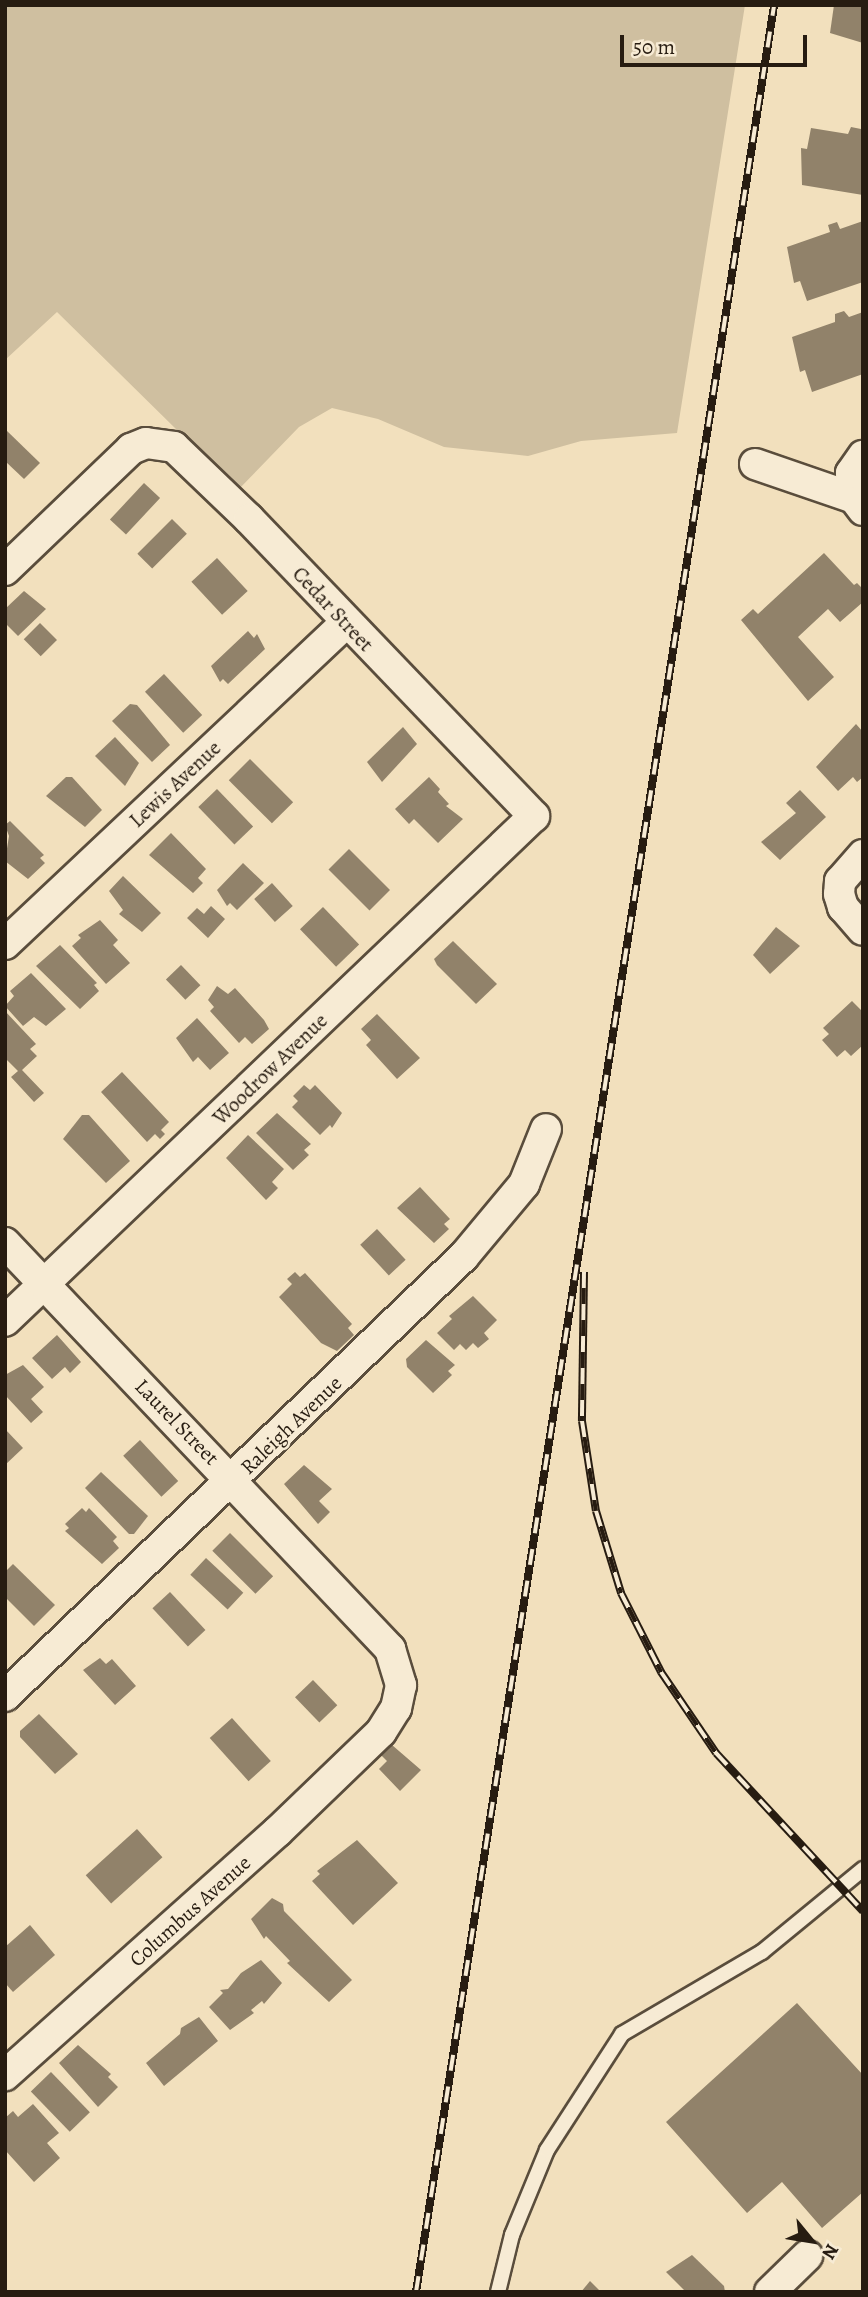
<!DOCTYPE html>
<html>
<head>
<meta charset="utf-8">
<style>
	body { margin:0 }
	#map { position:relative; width:868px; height:2297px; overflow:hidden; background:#f2e0bd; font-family:Alegreya,serif }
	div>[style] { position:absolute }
	.green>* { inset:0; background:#cfbfa0 }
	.building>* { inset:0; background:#91826a; transform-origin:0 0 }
	.roads { filter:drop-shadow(2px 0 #5a4d3c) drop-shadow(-2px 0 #5a4d3c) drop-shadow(0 2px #5a4d3c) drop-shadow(0 -2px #5a4d3c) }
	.service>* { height:14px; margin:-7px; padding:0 7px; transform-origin:7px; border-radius:7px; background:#f7ebd4 }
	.minor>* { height:30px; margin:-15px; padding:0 15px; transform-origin:15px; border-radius:15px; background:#f7ebd4 }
	.rail>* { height:8px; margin-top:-4px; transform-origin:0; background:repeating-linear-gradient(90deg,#f7ebd4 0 16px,#271c11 0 32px); box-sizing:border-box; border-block:2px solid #271c11 }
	span { translate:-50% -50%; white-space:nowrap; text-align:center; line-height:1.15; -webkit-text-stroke:5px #f7ebd4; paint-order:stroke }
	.street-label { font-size:21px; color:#271c11 }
	.frame { position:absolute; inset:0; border:7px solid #271c11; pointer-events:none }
	.north { position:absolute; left:777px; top:2206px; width:70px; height:70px; -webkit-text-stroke:5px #f7ebd4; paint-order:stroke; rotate:120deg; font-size:19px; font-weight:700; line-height:28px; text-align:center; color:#271c11 }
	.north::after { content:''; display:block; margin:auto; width:24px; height:32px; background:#271c11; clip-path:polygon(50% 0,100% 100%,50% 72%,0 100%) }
	.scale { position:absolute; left:620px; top:35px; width:187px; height:32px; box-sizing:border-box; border:4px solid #271c11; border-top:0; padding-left:9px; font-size:21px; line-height:24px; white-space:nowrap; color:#271c11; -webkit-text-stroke:5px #f7ebd4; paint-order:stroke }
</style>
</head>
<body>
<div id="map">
	<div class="green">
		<i style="clip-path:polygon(5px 5px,745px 5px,677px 433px,581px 441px,528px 456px,444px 447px,378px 419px,332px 408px,299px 427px,238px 490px,57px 312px,5px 360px)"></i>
	</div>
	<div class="building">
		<i style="clip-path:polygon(834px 5px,863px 5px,863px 43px,830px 33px)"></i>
		<i style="clip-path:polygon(851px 127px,861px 129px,863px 136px,863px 195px,802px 185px,801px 148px,807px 149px,811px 128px,848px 134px)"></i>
		<i style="clip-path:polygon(863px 221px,863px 282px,807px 301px,800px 281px,794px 283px,787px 247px,830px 232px,828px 225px,837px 222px,840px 229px)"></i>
		<i style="clip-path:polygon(844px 311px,849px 317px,863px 312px,863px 374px,812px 392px,805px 370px,800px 372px,792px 337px,835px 322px,835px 314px)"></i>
		<i style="clip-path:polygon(5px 429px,40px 463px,24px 479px,5px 461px)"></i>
		<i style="left:144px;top:483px;width:22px;height:50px;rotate:43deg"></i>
		<i style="left:172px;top:519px;width:21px;height:49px;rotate:45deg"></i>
		<i style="clip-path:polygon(824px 553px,854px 585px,857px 583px,863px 589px,863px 602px,840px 622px,828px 609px,798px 637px,834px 677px,808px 701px,741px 620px,753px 609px,758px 614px)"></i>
		<i style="left:217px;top:558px;width:45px;height:35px;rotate:47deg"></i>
		<i style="clip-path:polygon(24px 591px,46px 609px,18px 636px,5px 623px,5px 609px)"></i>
		<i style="left:40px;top:623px;width:24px;height:23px;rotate:45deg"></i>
		<i style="clip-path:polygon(248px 631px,254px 638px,257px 634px,265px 649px,228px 684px,223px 679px,220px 682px,211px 666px)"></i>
		<i style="left:164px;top:674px;width:56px;height:26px;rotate:47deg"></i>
		<i style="clip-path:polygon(130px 704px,137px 705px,170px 745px,152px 762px,112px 721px)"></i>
		<i style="clip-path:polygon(856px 724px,863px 732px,863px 777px,857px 782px,853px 777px,838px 791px,816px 767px)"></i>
		<i style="clip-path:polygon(403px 727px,417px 744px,382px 782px,367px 762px)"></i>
		<i style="clip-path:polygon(115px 737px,139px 763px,125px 786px,95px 756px)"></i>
		<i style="left:250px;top:759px;width:61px;height:30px;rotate:45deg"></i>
		<i style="clip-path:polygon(66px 777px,72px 777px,102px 810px,85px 827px,46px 796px)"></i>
		<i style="clip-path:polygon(429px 777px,440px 789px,438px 792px,449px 804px,446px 806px,463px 819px,438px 843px,414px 819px,409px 824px,395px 809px)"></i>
		<i style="left:217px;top:789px;width:52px;height:26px;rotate:46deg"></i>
		<i style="clip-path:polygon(800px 790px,826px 817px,780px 860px,761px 842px,796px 813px,786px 803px)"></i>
		<i style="clip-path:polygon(10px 821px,44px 855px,40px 858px,45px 863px,28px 879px,5px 861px,9px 836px,5px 825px)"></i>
		<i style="clip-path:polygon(171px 833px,206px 869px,198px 878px,203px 883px,193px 893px,149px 855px)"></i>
		<i style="left:349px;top:849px;width:58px;height:29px;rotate:45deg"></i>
		<i style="clip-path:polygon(243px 863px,264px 883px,237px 910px,230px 903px,227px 906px,217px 890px)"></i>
		<i style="clip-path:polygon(123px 876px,161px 913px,142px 932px,119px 914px,123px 910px,109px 891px)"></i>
		<i style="left:272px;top:883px;width:31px;height:24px;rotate:48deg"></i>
		<i style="clip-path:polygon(211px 906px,225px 919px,208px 938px,187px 918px,197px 908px,204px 914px)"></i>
		<i style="left:323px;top:907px;width:52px;height:32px;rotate:46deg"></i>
		<i style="clip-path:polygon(100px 920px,118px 940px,113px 945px,130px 963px,106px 984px,72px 946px,81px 938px,78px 935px)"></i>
		<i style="clip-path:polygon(776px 927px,800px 946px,770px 974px,753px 955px)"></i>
		<i style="clip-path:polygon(453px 941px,497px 984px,476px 1004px,437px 965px,434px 959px)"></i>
		<i style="clip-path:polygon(60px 945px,97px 983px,94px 985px,99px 991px,80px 1009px,36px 966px)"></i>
		<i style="left:181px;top:965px;width:28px;height:21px;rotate:46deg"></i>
		<i style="clip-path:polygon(31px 973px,66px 1009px,46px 1026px,34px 1017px,23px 1026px,5px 1006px,14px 996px,10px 991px)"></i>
		<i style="clip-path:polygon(217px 986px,228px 994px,235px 988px,264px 1020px,269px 1029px,252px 1044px,245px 1037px,239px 1043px,210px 1011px,214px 1007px,208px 1000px)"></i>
		<i style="clip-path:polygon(852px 1001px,863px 1012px,863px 1045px,851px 1056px,845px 1050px,837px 1057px,822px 1040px,829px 1034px,823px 1028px)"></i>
		<i style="clip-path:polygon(5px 1011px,36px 1044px,30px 1049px,37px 1056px,22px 1070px,44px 1093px,34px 1102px,11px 1077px,18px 1071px,5px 1058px)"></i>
		<i style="clip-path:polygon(377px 1014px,420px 1058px,397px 1079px,366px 1045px,371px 1040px,361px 1029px)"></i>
		<i style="clip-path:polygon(197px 1018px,229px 1053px,210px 1070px,198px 1057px,193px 1062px,176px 1038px)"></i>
		<i style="clip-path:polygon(122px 1072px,169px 1122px,161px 1130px,165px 1134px,160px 1139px,155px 1134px,147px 1142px,101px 1092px)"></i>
		<i style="clip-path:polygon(304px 1085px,310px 1090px,315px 1085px,342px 1113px,332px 1128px,330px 1125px,320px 1135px,292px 1107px,298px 1101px,293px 1096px)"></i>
		<i style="clip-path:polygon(277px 1113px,311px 1144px,304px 1150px,309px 1155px,293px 1170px,256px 1133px)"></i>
		<i style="clip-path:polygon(82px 1115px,89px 1115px,130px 1161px,106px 1183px,63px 1139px)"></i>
		<i style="clip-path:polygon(248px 1135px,284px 1169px,272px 1182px,278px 1188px,266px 1200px,226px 1158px)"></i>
		<i style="clip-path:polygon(420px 1187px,450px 1219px,444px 1224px,449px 1229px,434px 1243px,397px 1208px)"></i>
		<i style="left:377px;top:1229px;width:42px;height:23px;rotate:47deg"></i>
		<i style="clip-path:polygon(295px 1272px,300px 1277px,305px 1273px,352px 1324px,348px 1328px,354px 1335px,337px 1351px,321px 1343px,279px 1297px,292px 1284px,287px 1279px)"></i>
		<i style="clip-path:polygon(473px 1296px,497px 1320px,484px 1333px,489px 1339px,478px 1348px,473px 1343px,466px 1350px,460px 1344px,454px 1350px,437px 1333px,452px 1319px,449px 1316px)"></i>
		<i style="clip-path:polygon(57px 1335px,81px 1362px,70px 1373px,65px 1367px,52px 1379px,32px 1358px)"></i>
		<i style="clip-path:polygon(426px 1340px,455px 1365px,448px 1371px,452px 1375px,433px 1393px,407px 1367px,406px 1359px)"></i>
		<i style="clip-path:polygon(23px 1365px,44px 1387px,31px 1399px,43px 1412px,31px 1423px,5px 1395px,5px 1375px)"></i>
		<i style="clip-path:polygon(5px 1429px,23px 1448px,5px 1465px)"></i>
		<i style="left:140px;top:1440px;width:56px;height:23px;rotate:47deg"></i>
		<i style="clip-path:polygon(304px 1465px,332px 1489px,319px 1501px,330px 1512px,318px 1524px,284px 1484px)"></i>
		<i style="clip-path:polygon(101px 1472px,148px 1516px,134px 1534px,129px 1534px,85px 1488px)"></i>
		<i style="clip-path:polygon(82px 1508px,86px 1512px,89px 1508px,117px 1537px,113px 1541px,119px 1548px,102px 1564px,65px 1531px,69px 1528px,65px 1524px)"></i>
		<i style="left:230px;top:1533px;width:61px;height:25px;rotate:45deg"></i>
		<i style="left:206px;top:1558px;width:51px;height:23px;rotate:43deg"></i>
		<i style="clip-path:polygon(13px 1564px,55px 1605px,34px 1626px,5px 1597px,5px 1572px)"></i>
		<i style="left:170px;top:1592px;width:52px;height:24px;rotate:47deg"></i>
		<i style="clip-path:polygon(100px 1658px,106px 1664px,112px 1659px,136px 1686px,115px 1705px,83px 1670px)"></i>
		<i style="left:313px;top:1680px;width:35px;height:25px;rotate:46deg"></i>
		<i style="clip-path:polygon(39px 1714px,78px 1754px,55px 1774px,20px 1737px,20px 1731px)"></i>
		<i style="left:232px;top:1718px;width:58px;height:30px;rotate:48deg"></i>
		<i style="clip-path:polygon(392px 1745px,421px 1770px,400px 1791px,379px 1769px,387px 1761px,381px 1755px)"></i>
		<i style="left:137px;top:1829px;width:38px;height:69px;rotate:48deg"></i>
		<i style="clip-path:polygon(357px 1840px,398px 1883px,353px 1925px,312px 1881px,320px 1874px,317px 1871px)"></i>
		<i style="clip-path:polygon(272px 1898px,283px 1904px,284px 1911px,352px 1980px,329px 2002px,287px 1963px,290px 1961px,266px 1936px,264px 1939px,251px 1919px)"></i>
		<i style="clip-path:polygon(30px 1925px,55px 1955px,13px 1992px,5px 1983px,5px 1947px)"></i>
		<i style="clip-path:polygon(261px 1960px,282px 1983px,264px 2004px,262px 2001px,251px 2010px,254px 2013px,230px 2030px,209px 2007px,223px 1993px,220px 1990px,228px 1989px,241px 1973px)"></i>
		<i style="clip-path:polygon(797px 2003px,863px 2075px,863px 2192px,822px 2228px,782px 2182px,747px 2213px,666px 2122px)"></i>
		<i style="clip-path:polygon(199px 2017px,218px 2041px,164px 2086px,146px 2063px,180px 2034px,181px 2028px)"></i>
		<i style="clip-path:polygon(78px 2045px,111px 2074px,108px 2077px,118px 2087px,98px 2107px,59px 2063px)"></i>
		<i style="left:51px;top:2072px;width:56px;height:28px;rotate:46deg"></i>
		<i style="clip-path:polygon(33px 2104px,59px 2133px,47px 2143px,60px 2158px,34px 2182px,5px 2150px,5px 2118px,13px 2111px,18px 2117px)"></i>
		<i style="clip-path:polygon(692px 2255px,724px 2286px,725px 2292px,686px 2292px,666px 2272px)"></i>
		<i style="clip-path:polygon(590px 2281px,601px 2292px,581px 2292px)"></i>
	</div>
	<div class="roads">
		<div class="service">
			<i style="left:498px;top:2292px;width:59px;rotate:-76.2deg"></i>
			<i style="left:512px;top:2235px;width:92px;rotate:-67.6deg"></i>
			<i style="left:547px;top:2150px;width:138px;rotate:-57.1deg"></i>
			<i style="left:622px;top:2034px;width:162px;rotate:-30.4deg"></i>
			<i style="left:762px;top:1952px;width:131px;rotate:-39.4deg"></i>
		</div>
		<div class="minor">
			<i style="left:755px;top:464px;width:105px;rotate:19deg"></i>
			<i style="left:854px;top:498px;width:15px;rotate:53deg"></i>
			<i style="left:854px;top:498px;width:25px;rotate:-97deg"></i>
			<i style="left:851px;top:473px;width:21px;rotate:-55deg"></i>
			<i style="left:5px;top:570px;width:175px;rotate:-43.8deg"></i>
			<i style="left:131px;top:449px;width:16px;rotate:-22deg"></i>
			<i style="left:146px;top:443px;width:28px;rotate:8deg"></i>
			<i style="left:174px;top:447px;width:104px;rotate:43.8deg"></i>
			<i style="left:249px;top:519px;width:412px;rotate:46.2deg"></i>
			<i style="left:534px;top:816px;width:731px;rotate:136.33deg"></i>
			<i style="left:863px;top:855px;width:35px;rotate:131deg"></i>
			<i style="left:840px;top:881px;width:13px;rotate:94deg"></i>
			<i style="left:839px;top:894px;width:14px;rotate:73deg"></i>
			<i style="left:843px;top:907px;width:30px;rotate:49deg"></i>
			<i style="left:5px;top:944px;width:468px;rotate:-43.3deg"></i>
			<i style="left:5px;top:1243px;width:560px;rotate:46.52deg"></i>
			<i style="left:390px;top:1649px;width:38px;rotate:73deg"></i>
			<i style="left:401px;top:1685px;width:24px;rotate:102deg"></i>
			<i style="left:396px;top:1708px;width:28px;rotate:122deg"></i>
			<i style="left:381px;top:1732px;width:144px;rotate:136.1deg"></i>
			<i style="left:277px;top:1832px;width:365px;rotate:138.2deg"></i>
			<i style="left:5px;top:1696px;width:636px;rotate:-43.79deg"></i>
			<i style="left:464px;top:1256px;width:94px;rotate:-50.2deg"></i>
			<i style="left:524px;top:1184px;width:59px;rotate:-68.2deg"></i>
			<i style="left:770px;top:2292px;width:52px;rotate:-44.2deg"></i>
		</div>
	</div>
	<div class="rail">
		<i style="left:584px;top:1272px;width:149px;rotate:90.8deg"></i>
		<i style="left:582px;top:1421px;width:91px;rotate:81.2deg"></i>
		<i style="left:596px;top:1511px;width:86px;rotate:73deg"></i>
		<i style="left:621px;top:1593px;width:89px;rotate:63.1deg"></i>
		<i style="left:661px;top:1672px;width:98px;rotate:55.8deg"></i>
		<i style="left:716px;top:1753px;width:216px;rotate:47.1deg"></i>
		<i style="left:416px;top:2292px;width:2315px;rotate:-81.1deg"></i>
	</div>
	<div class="street-label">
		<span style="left:333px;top:609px;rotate:47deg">Cedar Street</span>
		<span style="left:175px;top:784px;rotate:-43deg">Lewis Avenue</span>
		<span style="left:270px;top:1069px;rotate:-44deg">Woodrow Avenue</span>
		<span style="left:177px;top:1422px;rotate:46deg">Laurel Street</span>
		<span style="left:291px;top:1425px;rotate:-44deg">Raleigh Avenue</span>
		<span style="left:190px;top:1911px;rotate:-42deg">Columbus Avenue</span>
	</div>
	<div class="frame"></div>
	<div class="north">N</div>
	<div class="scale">50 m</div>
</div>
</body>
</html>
